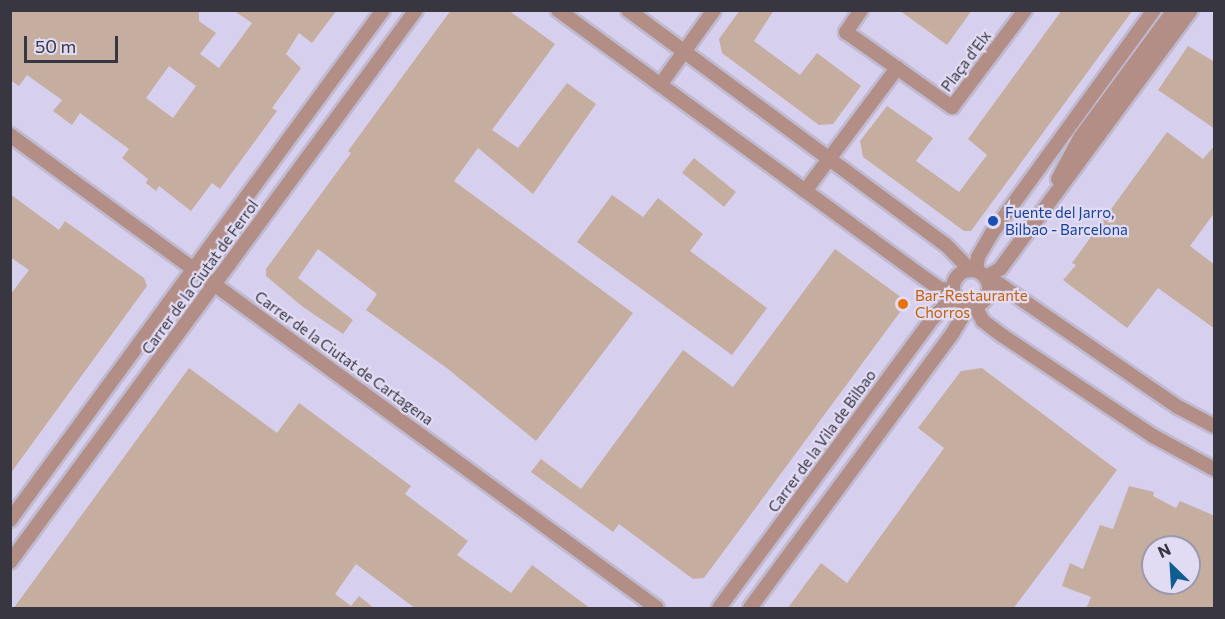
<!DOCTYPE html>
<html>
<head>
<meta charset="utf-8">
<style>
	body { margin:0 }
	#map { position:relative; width:1225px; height:619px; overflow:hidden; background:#e1dbf4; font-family:Commissioner,sans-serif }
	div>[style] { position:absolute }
	.built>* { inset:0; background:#d7cfee }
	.building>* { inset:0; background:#c5ae9f; transform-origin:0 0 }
	.roads { filter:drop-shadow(2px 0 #bfbad0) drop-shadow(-2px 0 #bfbad0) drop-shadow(0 2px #bfbad0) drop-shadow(0 -2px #bfbad0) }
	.minor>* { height:14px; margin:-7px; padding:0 7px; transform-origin:7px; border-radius:7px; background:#b28e86 }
	.minor>.ring { margin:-7px; padding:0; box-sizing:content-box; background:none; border:14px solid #b28e86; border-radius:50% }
	.dots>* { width:16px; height:16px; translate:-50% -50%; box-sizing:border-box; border:3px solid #e1dbf4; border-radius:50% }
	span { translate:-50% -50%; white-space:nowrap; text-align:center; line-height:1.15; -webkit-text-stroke:4.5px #e1dbf4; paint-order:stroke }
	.street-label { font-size:15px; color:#383640 }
	.transit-label { font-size:15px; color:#164399 }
	.left { translate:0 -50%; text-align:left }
	.food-label { font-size:15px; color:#c56008 }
	.frame { position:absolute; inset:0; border:12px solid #383640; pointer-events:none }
	.north { position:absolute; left:1141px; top:535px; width:60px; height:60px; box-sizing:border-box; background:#e1dbf4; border:2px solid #9d99ac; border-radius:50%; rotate:335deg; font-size:16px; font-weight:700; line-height:24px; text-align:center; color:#383640 }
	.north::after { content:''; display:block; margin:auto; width:21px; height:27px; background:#105e91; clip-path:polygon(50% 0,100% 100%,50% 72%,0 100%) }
	.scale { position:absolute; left:24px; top:36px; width:94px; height:27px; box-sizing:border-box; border:3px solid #383640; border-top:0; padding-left:8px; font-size:18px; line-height:21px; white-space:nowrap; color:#383640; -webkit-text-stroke:4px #e1dbf4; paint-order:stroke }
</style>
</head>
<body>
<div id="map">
	<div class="built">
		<i style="clip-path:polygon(evenodd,10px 11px,1214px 11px,1214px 608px,11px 608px,10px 11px,1153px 547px,1189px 547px,1189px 583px,1153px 583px,1153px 547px)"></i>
	</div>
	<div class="building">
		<i style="clip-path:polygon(evenodd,10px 10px,199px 10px,199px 21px,216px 33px,200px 54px,219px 68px,252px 23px,233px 10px,337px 10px,312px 43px,299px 33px,286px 54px,301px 68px,272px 108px,277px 111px,220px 189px,212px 183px,191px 211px,159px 186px,156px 191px,146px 183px,148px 179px,122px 158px,129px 149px,80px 113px,72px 125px,53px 111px,62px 100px,27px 75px,19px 86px,10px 80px,10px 10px,169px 66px,196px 86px,173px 118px,146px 98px,169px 66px)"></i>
		<i style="clip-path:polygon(451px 10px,508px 10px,555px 44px,492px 130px,518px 148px,567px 83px,596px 104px,533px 194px,478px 148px,454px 181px,633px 313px,536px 441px,448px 369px,366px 310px,377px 294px,318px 249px,298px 278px,353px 320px,343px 334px,303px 307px,266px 276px,266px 269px,351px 153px,348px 151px)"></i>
		<i style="clip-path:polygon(740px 10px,774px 10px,754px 41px,800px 75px,817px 53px,861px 86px,833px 124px,819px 125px,722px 53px,719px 39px)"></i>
		<i style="clip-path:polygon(899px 10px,972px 10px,947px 45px)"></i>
		<i style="clip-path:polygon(1062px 10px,1133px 10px,971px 231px,964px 231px,863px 157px,860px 141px,887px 106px,933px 138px,916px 161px,959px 192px,987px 155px,968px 139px)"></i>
		<i style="clip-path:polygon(1188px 46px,1215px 62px,1215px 129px,1158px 90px)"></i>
		<i style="clip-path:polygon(1167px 132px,1203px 159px,1215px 145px,1215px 212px,1190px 246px,1215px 265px,1215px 329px,1158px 288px,1127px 328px,1063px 280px,1076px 265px,1072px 263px)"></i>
		<i style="left:694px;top:158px;width:54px;height:19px;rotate:39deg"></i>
		<i style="clip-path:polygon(10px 194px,59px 230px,65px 221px,144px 278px,147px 286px,10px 474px,10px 295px,29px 270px,10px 257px)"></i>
		<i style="clip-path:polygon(612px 195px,643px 217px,658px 198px,703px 234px,690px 251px,767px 308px,732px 355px,577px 242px)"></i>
		<i style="clip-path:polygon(835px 249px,905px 300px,906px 304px,704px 578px,693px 579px,619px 524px,613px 532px,531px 472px,541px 459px,581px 489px,683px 350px,733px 387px)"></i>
		<i style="clip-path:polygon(189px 368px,277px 433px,299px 403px,411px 486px,405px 494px,468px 541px,457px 555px,511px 593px,532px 565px,591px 609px,416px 609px,356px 564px,335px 594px,351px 606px,359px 596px,375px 609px,13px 609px)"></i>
		<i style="clip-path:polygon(982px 368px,1117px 470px,1013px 609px,787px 609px,821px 563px,847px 583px,944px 448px,918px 428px,961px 371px)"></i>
		<i style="clip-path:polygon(evenodd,1129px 486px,1154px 492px,1153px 496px,1176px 508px,1180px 501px,1215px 516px,1215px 609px,1086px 609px,1091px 597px,1062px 586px,1070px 563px,1083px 569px,1100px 525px,1113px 529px,1129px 486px,1153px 547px,1189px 547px,1189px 583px,1153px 583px,1153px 547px)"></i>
	</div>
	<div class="roads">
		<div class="minor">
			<i style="left:558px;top:10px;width:452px;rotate:36.2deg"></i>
			<i style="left:923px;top:277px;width:21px;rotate:35deg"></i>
			<i style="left:940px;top:289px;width:12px;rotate:5deg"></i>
			<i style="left:628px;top:10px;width:395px;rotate:36.5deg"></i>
			<i style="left:946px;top:245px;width:35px;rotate:46deg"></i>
			<i style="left:861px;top:10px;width:27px;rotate:124deg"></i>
			<i style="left:846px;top:32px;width:130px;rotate:35.3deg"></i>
			<i style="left:952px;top:107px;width:121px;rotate:-53deg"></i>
			<i style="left:660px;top:85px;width:92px;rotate:-54.2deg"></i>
			<i style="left:10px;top:135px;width:801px;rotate:36.17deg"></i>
			<i style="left:1058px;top:179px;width:47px;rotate:-61.8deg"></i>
			<i style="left:1080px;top:138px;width:159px;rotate:-53.7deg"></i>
			<i style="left:805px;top:191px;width:154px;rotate:-53.2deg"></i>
			<i class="ring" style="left:953px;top:270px;width:22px;height:22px"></i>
			<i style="left:976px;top:270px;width:13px;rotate:-81deg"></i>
			<i style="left:978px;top:257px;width:28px;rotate:-60deg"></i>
			<i style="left:992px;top:233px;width:276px;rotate:-54deg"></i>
			<i style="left:986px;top:277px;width:16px;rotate:-30deg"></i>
			<i style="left:1000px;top:269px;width:322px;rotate:-53.6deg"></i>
			<i style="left:989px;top:282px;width:10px;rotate:11deg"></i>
			<i style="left:999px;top:284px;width:217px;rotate:34.5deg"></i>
			<i style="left:1178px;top:407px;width:41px;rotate:27.8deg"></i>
			<i style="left:975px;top:306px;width:17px;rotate:62deg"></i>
			<i style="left:983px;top:321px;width:25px;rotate:37deg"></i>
			<i style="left:1003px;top:336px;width:180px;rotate:33.7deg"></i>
			<i style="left:1153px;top:436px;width:69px;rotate:28.4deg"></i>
			<i style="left:10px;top:520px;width:632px;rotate:-53.82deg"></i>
			<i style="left:10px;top:562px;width:685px;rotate:-53.67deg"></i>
			<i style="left:719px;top:608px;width:360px;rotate:-53.6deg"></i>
			<i style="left:933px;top:318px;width:30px;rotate:-46deg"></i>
			<i style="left:750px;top:608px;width:340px;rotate:-53.6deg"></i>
			<i style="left:952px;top:334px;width:33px;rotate:-59deg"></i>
		</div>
	</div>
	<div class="dots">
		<i style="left:993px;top:221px;background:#1a4fb4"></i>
		<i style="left:903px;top:304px;background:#e8710a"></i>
	</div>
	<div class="street-label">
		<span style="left:966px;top:61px;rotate:-53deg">Plaça d'Elx</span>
		<span style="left:200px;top:277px;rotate:-54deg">Carrer de la Ciutat de Ferrol</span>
		<span style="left:344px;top:358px;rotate:36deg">Carrer de la Ciutat de Cartagena</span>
		<span style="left:822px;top:441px;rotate:-54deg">Carrer de la Vila de Bilbao</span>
	</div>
	<div class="transit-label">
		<span class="left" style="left:1005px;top:221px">Fuente del Jarro,<br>Bilbao - Barcelona</span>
	</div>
	<div class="food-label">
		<span class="left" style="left:915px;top:304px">Bar-Restaurante<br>Chorros</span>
	</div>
	<div class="frame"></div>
	<div class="north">N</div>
	<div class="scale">50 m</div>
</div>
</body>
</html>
